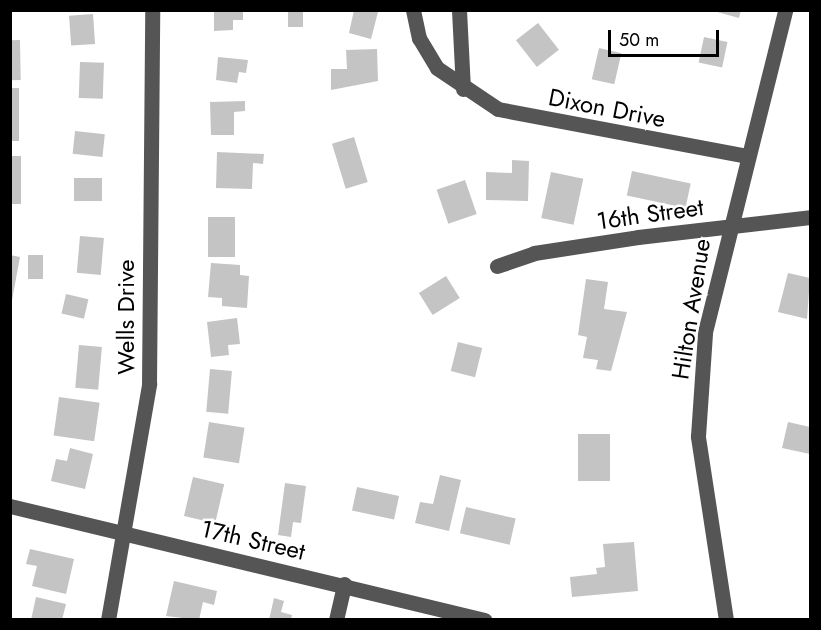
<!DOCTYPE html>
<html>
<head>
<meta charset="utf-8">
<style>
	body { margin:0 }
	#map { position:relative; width:821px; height:630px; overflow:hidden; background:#fff; font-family:Jost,sans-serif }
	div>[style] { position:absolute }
	.building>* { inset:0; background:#c4c4c4; transform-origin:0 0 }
	.minor>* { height:15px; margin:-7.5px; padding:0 7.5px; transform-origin:7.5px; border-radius:7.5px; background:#555 }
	span { translate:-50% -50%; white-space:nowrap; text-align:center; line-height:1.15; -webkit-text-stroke:5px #fff; paint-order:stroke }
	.street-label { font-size:24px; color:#000 }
	.frame { position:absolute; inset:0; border:12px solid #000; pointer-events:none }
	.scale { position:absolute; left:608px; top:30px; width:111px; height:27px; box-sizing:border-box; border:3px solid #000; border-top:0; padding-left:8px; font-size:18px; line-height:21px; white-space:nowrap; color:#000; -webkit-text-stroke:4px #fff; paint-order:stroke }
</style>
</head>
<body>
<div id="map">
	<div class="building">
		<i style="clip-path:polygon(214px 10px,243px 10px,243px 20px,233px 20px,233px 30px,214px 31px)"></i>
		<i style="left:288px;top:10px;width:15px;height:17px"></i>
		<i style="clip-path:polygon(354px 10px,378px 12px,371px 39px,349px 33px)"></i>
		<i style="clip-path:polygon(710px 10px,741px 10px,739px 18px)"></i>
		<i style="left:93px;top:14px;width:30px;height:24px;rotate:86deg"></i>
		<i style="left:538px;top:23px;width:34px;height:28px;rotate:52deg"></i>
		<i style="left:704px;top:37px;width:24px;height:26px;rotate:12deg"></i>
		<i style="left:20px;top:40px;width:40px;height:10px;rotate:89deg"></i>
		<i style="left:599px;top:48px;width:23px;height:32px;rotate:13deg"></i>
		<i style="clip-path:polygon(377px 49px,378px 81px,331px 90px,331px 69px,347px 69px,346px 50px)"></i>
		<i style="clip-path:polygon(218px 57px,248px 60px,246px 73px,239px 72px,237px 83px,216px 80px)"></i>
		<i style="left:80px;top:62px;width:24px;height:36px;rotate:2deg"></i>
		<i style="left:10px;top:88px;width:9px;height:53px"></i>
		<i style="clip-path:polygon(245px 101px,245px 111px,234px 112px,234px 135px,211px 135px,210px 102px)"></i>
		<i style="left:75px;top:131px;width:30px;height:23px;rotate:6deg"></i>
		<i style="left:354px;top:137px;width:47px;height:23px;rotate:73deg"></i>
		<i style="clip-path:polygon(217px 152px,264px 154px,263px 164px,253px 163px,252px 189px,216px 188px)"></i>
		<i style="left:10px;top:156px;width:11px;height:48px"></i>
		<i style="clip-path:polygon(512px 160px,529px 161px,528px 201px,486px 200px,486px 172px,512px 173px)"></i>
		<i style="left:632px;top:171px;width:60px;height:25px;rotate:12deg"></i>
		<i style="left:551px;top:172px;width:33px;height:47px;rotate:12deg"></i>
		<i style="left:102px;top:178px;width:23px;height:28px;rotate:90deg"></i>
		<i style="left:465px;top:180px;width:36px;height:30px;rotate:71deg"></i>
		<i style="left:208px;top:217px;width:27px;height:40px"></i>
		<i style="left:80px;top:236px;width:24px;height:37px;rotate:5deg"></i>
		<i style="clip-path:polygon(10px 255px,20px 257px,12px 300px,10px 299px)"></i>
		<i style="left:28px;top:255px;width:15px;height:24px"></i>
		<i style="clip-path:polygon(211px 263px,240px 265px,240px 275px,249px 276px,247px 308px,222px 306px,222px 298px,208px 297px)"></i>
		<i style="clip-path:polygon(788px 273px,810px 278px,807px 319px,778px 312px)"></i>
		<i style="left:446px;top:276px;width:26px;height:32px;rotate:58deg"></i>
		<i style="clip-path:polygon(586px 279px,608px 282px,604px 309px,627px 312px,611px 371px,596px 369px,598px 360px,583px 358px,587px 337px,578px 335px)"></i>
		<i style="left:66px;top:294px;width:23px;height:20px;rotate:13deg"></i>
		<i style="clip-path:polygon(237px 318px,240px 344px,228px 345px,229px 355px,211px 357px,207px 322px)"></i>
		<i style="left:458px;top:342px;width:25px;height:30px;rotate:14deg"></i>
		<i style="left:79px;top:345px;width:23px;height:43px;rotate:5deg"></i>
		<i style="left:210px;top:369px;width:22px;height:43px;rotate:5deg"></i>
		<i style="left:59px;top:397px;width:41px;height:39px;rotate:8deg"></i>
		<i style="left:209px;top:422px;width:36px;height:36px;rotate:9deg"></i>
		<i style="clip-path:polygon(788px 422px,810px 427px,810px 454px,782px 448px)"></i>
		<i style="left:578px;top:434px;width:32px;height:47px"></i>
		<i style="clip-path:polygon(70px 448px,93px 454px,85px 489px,51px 481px,56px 459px,67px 461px)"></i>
		<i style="clip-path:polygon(440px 475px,461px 480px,449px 531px,415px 523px,420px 502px,433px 504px)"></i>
		<i style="left:193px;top:477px;width:32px;height:40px;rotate:13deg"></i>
		<i style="clip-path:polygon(285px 483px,306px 486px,301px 523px,293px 522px,291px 537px,278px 535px)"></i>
		<i style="left:357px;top:487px;width:43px;height:24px;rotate:12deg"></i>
		<i style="left:466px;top:507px;width:51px;height:27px;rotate:13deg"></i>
		<i style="clip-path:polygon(634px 542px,638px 591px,572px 597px,570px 577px,597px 574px,596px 568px,605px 567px,603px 544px)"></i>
		<i style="clip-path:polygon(30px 549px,74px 559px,66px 594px,32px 586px,37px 566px,26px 564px)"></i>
		<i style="clip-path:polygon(174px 581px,217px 591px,214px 605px,203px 602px,199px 620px,166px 616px)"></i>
		<i style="clip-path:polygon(36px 597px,66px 604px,62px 620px,31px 620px)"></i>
		<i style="clip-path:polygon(274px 598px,284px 601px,281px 612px,292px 615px,291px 620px,269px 620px)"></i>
	</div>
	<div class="minor">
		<i style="left:413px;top:10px;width:29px;rotate:78deg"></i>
		<i style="left:419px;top:38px;width:35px;rotate:59deg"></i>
		<i style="left:437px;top:68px;width:73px;rotate:33.9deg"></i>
		<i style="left:498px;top:109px;width:253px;rotate:10.7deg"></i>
		<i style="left:459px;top:10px;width:79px;rotate:87.1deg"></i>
		<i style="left:497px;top:266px;width:39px;rotate:-19deg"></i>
		<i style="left:534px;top:253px;width:105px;rotate:-8.7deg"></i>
		<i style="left:638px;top:237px;width:173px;rotate:-6.6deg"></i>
		<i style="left:10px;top:506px;width:488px;rotate:13.5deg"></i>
		<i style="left:108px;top:620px;width:240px;rotate:-80.1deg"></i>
		<i style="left:149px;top:384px;width:374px;rotate:-89.5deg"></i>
		<i style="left:336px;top:620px;width:37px;rotate:-77deg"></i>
		<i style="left:726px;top:620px;width:186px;rotate:-98.7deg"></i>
		<i style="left:698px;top:436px;width:104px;rotate:-86.1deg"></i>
		<i style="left:705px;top:332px;width:332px;rotate:-76deg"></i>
	</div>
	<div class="street-label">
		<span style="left:607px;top:108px;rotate:11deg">Dixon Drive</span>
		<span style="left:650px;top:214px;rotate:-8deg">16th Street</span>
		<span style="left:691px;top:309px;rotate:-81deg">Hilton Avenue</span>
		<span style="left:126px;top:317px;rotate:-90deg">Wells Drive</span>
		<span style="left:253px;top:540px;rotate:13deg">17th Street</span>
	</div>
	<div class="frame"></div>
	<div class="scale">50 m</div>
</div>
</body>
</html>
